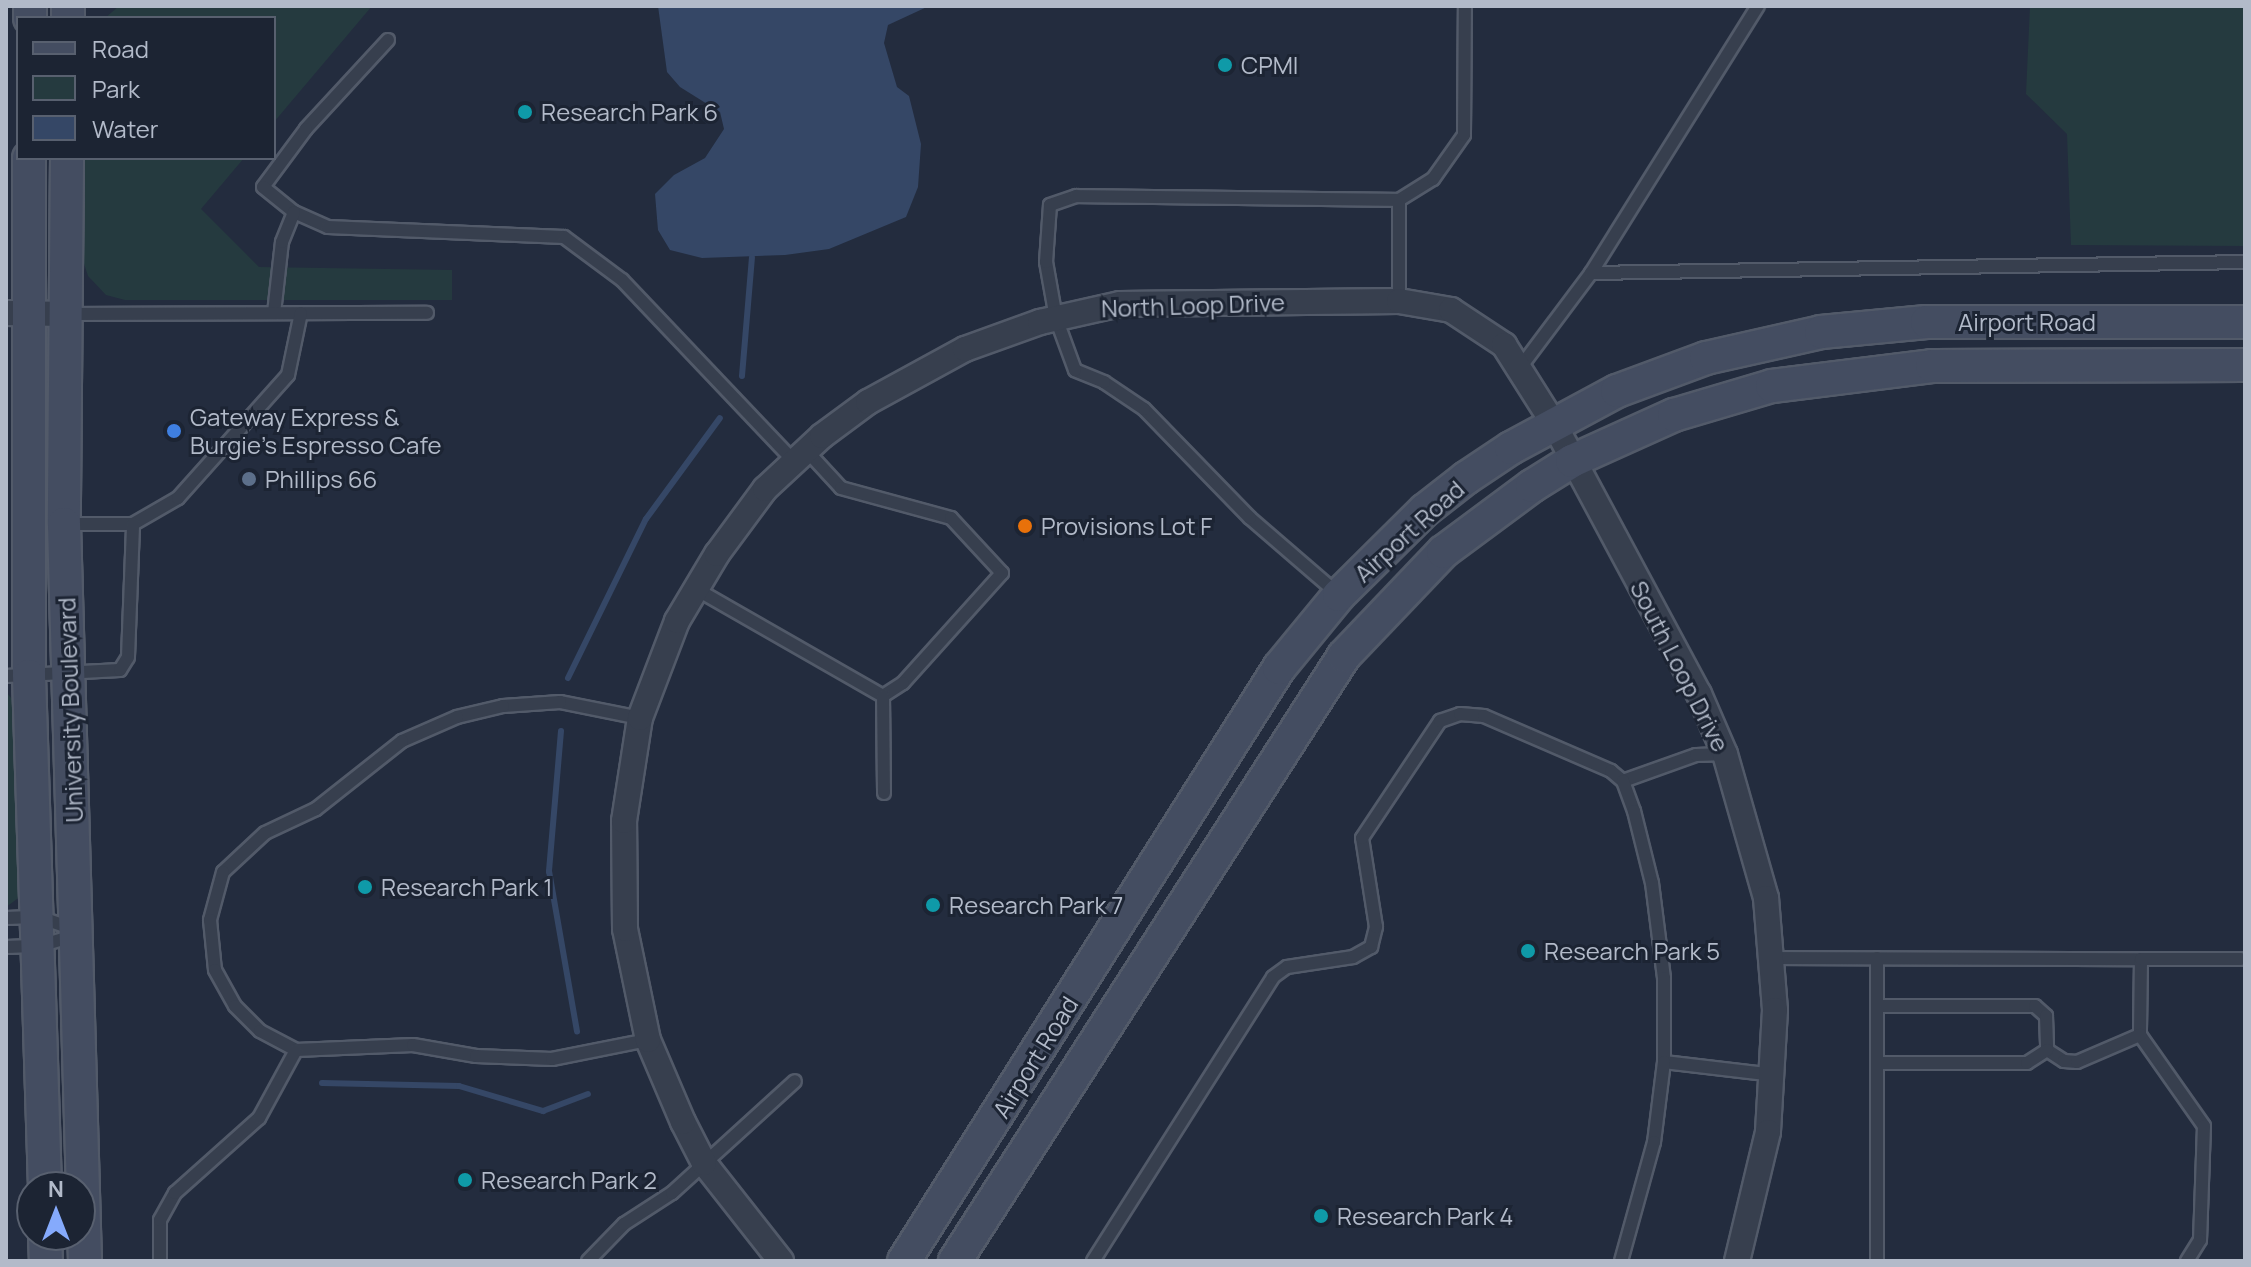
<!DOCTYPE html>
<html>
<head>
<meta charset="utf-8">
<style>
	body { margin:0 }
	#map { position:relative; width:2251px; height:1267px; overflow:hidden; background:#232c3e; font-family:Manrope,sans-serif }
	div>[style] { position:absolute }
	.green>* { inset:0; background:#253a3f }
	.water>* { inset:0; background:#354766 }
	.stream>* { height:6px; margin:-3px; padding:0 3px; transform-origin:3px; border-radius:3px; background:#354766 }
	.roads { filter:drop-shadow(2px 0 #525a69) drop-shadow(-2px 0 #525a69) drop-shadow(0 2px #525a69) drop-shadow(0 -2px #525a69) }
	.service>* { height:12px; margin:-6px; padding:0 6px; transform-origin:6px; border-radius:6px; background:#373f4e }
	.minor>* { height:24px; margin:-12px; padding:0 12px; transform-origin:12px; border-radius:12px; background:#373f4e }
	.secondary>* { height:32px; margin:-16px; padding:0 16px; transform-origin:16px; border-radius:16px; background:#444d61 }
	.dots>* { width:22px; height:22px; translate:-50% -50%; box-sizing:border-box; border:4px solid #1c2433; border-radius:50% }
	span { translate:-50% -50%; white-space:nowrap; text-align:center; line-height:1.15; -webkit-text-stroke:6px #1c2433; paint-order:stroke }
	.poi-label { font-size:24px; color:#b2bac9 }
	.left { translate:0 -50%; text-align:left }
	.street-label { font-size:24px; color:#b2bac9 }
	.frame { position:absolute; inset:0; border:8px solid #b2bac9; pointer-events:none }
	.legend { position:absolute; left:16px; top:16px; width:260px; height:144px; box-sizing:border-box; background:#1c2433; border:2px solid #58606f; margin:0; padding:10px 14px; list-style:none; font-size:24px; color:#b2bac9 }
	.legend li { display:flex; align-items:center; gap:16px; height:40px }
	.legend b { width:40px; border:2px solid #58606f }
	.north { position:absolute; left:16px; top:1171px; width:80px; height:80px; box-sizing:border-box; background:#1c2433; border:2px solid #58606f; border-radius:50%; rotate:0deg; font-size:22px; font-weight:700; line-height:32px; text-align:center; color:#b2bac9 }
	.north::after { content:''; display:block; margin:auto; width:28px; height:36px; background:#85aafc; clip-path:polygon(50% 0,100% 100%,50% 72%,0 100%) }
</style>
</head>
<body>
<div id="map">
	<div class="green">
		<i style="clip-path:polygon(119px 6px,372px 6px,274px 122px,274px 18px,105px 18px)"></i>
		<i style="clip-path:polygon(2030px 6px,2245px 6px,2245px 246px,2071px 245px,2067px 134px,2026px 94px)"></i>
		<i style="clip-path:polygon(79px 158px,244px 158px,201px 209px,259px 267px,452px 270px,452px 300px,125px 300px,106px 295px,88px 276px,80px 251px)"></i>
		<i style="clip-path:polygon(6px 692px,14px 701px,24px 894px,6px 907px)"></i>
	</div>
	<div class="water">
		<i style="clip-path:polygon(658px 6px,929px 6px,888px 25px,884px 43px,897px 87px,909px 96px,921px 144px,918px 187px,906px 217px,829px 249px,785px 255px,702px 258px,670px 250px,658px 230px,655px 194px,674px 175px,705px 158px,724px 129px,720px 112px,680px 87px,667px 72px)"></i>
	</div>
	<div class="stream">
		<i style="left:742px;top:376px;width:119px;rotate:-85.2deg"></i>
		<i style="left:568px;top:678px;width:177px;rotate:-63.9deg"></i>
		<i style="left:646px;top:519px;width:125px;rotate:-53.8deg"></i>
		<i style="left:561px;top:731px;width:141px;rotate:94.9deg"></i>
		<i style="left:549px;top:871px;width:163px;rotate:80.1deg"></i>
		<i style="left:322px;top:1083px;width:137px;rotate:1.3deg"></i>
		<i style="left:459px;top:1086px;width:88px;rotate:16.6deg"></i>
		<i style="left:543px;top:1111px;width:48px;rotate:-20.7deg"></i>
	</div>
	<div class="roads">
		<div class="service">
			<i style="left:388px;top:40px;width:121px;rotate:132.7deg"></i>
			<i style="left:306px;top:129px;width:72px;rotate:126.6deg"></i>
			<i style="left:263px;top:187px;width:40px;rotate:39deg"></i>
			<i style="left:294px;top:212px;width:37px;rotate:24deg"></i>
			<i style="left:328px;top:227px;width:236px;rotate:2.4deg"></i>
			<i style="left:564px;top:237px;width:72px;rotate:36.6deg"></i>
			<i style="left:622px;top:280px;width:251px;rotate:46.5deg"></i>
			<i style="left:1399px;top:200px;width:40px;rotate:-32deg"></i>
			<i style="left:1433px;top:179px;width:54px;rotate:-54.8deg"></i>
			<i style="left:1464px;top:135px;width:129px;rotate:-89.6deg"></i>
			<i style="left:1591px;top:273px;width:315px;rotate:-58deg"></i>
			<i style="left:274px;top:313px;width:71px;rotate:-83.6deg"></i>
			<i style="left:282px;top:242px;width:32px;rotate:-68deg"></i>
			<i style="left:66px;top:314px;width:361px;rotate:-0.2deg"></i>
			<i style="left:1519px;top:369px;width:120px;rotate:-53.1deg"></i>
			<i style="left:1591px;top:273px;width:654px;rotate:-0.96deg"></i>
			<i style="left:807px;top:451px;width:50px;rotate:47.4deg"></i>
			<i style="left:841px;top:488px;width:114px;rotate:15.3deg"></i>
			<i style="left:951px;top:518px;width:75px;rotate:47.2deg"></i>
			<i style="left:1002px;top:573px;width:148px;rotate:132deg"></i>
			<i style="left:903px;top:683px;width:24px;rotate:147deg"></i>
			<i style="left:64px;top:524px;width:69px"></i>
			<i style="left:133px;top:524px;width:52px;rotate:-30deg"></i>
			<i style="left:178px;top:498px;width:165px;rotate:-48.2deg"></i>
			<i style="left:288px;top:375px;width:63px;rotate:-78.2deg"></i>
			<i style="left:696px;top:589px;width:215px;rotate:29.8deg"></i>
			<i style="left:883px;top:696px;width:97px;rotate:89.4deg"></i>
			<i style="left:1337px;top:593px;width:115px;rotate:-139.2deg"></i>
			<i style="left:1250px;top:518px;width:152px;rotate:-134.2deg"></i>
			<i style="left:1144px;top:409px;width:48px;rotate:-146deg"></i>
			<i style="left:1104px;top:382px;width:31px;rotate:-158deg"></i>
			<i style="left:1075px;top:370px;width:55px;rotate:-110.1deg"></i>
			<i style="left:1056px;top:318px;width:57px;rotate:-100.1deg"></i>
			<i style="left:1046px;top:262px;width:57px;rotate:-86deg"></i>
			<i style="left:1050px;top:205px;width:28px;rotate:-19deg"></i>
			<i style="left:1076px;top:196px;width:323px;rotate:0.7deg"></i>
			<i style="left:1399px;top:200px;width:101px;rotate:90deg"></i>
			<i style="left:6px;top:676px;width:114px;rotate:-3deg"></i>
			<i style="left:120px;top:670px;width:15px;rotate:-58deg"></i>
			<i style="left:128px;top:657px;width:133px;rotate:-87.8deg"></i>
			<i style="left:640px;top:718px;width:82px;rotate:-168.7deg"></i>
			<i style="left:560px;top:702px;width:57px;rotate:176deg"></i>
			<i style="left:503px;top:706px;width:47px;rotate:166.6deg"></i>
			<i style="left:457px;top:717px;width:60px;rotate:156.4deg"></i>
			<i style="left:402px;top:741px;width:110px;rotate:141.7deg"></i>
			<i style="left:316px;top:809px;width:56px;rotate:154.8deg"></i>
			<i style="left:265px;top:833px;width:57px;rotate:137.1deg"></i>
			<i style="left:223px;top:872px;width:50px;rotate:105.2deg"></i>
			<i style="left:210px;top:920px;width:50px;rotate:84.3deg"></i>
			<i style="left:215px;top:970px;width:41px;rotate:60.9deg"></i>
			<i style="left:235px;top:1006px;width:35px;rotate:45deg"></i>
			<i style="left:260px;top:1031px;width:41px;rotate:27.8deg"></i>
			<i style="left:296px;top:1050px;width:117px;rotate:-2.4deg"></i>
			<i style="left:413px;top:1045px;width:64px;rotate:9.9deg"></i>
			<i style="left:476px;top:1056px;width:76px;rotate:2.3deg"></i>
			<i style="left:552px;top:1059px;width:98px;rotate:-11.2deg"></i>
			<i style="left:1623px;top:781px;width:77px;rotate:-19.6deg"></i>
			<i style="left:1696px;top:755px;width:29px;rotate:-2deg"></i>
			<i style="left:6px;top:918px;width:33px;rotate:-2deg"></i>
			<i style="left:39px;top:917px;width:36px;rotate:19deg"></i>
			<i style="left:6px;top:947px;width:33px;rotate:-2deg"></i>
			<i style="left:39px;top:946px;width:35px;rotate:-16deg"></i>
			<i style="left:1772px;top:958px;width:369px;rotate:0.2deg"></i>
			<i style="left:2141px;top:959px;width:76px;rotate:90.8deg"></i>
			<i style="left:2140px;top:1035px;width:111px;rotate:54.9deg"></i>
			<i style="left:2204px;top:1126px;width:114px;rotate:92deg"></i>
			<i style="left:2200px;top:1240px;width:25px;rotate:122deg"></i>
			<i style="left:2141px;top:959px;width:100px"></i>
			<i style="left:1877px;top:1006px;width:158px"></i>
			<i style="left:2035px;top:1006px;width:15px;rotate:42deg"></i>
			<i style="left:2046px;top:1016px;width:34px;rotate:88deg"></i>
			<i style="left:2047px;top:1050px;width:20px;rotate:33deg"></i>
			<i style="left:2064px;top:1061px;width:13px;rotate:4deg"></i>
			<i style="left:2077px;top:1062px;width:69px;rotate:-23.2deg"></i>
			<i style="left:1664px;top:1062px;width:111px;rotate:6.7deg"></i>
			<i style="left:1877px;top:1063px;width:150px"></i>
			<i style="left:2027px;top:1063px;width:24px;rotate:-33deg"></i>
			<i style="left:160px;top:1261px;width:41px;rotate:-90deg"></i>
			<i style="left:160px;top:1220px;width:31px;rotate:-61deg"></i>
			<i style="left:175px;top:1193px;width:113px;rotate:-41.8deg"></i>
			<i style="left:259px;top:1118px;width:77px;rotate:-61.4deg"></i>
			<i style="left:588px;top:1261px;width:52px;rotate:-45.8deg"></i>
			<i style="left:624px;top:1224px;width:57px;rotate:-32.9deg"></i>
			<i style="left:672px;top:1193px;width:166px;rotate:-42.3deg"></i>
			<i style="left:1093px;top:1261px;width:336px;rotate:-57.6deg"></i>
			<i style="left:1273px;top:977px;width:17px;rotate:-36deg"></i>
			<i style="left:1287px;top:967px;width:67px;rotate:-8.6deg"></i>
			<i style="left:1353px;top:957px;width:21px;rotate:-29deg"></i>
			<i style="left:1371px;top:947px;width:21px;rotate:-76deg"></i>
			<i style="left:1376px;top:927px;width:90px;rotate:-98.9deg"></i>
			<i style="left:1362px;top:838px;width:141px;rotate:-56.3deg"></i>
			<i style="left:1440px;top:721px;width:21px;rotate:-19deg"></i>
			<i style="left:1460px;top:714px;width:24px;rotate:5deg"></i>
			<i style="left:1484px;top:716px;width:138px;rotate:23.4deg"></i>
			<i style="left:1611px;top:771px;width:16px;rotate:40deg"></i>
			<i style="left:1623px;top:781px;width:32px;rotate:70deg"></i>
			<i style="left:1634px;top:811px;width:74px;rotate:76deg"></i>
			<i style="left:1652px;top:883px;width:96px;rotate:82.8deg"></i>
			<i style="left:1664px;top:978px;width:84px;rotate:90deg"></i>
			<i style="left:1664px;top:1062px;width:81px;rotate:97.1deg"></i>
			<i style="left:1654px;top:1142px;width:123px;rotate:105.5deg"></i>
			<i style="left:1877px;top:1261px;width:303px;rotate:-90deg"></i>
		</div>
		<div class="minor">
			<i style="left:6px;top:313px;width:60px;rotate:1deg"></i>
			<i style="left:781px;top:1261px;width:125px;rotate:-128.2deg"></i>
			<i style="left:704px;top:1163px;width:46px;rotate:-117.1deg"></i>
			<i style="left:683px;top:1122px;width:89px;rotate:-113.1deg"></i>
			<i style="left:648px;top:1040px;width:113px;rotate:-101.7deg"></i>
			<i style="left:625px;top:929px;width:108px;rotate:-90.5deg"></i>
			<i style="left:624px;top:821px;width:104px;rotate:-81.2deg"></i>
			<i style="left:640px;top:718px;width:104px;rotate:-69.1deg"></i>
			<i style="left:677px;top:621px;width:78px;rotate:-59.2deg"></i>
			<i style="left:717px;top:554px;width:81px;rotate:-53.6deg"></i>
			<i style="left:765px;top:489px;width:78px;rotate:-42.9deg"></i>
			<i style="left:822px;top:436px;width:57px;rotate:-36.5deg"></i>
			<i style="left:868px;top:402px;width:111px;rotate:-28.7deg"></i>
			<i style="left:965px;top:349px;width:80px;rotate:-19.8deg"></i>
			<i style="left:1040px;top:322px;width:82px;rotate:-12.7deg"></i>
			<i style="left:1120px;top:304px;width:279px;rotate:-0.6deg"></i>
			<i style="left:1399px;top:301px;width:53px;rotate:9.8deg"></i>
			<i style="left:1451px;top:310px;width:64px;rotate:33.4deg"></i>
			<i style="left:1504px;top:345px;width:93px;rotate:57.7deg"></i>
			<i style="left:1554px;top:424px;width:306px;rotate:61.8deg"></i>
			<i style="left:1699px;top:694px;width:65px;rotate:66.6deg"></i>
			<i style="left:1725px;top:754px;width:150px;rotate:74.1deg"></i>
			<i style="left:1766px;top:898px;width:112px;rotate:85.4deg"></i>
			<i style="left:1775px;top:1010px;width:122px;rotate:93.3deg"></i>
			<i style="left:1768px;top:1132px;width:133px;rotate:103.5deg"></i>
		</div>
		<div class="secondary">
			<i style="left:30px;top:6px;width:12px;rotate:90deg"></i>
			<i style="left:68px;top:6px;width:12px;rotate:90deg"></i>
			<i style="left:29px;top:158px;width:518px;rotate:90deg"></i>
			<i style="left:29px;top:676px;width:511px;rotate:88.21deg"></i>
			<i style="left:67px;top:158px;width:366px;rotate:90.5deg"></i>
			<i style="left:64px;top:524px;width:737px;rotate:88.37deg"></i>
			<i style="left:45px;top:1235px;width:26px;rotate:88deg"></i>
			<i style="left:904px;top:1261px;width:702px;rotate:-57.69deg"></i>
			<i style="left:1279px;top:668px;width:94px;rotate:-50.6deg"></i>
			<i style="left:1339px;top:595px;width:121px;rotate:-44.7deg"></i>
			<i style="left:1425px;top:510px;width:52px;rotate:-38deg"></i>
			<i style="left:1466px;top:478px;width:54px;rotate:-33.7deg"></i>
			<i style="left:1511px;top:448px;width:120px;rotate:-28.3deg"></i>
			<i style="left:1617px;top:391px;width:95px;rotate:-20.3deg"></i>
			<i style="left:1706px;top:358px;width:118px;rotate:-12.7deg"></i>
			<i style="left:1821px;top:332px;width:106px;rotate:-5.4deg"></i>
			<i style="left:1927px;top:322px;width:318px"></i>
			<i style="left:955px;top:1261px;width:719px;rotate:-57.26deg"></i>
			<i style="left:1344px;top:656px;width:144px;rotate:-46.4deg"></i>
			<i style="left:1443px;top:552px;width:111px;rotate:-36.6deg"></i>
			<i style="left:1532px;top:486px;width:47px;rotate:-32deg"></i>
			<i style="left:1572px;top:461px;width:112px;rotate:-24.3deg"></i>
			<i style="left:1674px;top:415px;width:102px;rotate:-16.5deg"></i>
			<i style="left:1772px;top:386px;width:161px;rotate:-7.1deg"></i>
			<i style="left:1932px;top:366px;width:313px;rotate:-0.2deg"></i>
		</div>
	</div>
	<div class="dots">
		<i style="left:1225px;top:65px;background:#0f9aa8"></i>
		<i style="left:525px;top:112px;background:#0f9aa8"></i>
		<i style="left:174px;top:431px;background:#3f7fe0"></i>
		<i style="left:249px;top:479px;background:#5c6f8a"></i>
		<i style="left:1025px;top:526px;background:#e8710a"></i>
		<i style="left:365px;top:887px;background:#0f9aa8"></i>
		<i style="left:933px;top:905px;background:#0f9aa8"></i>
		<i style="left:1528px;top:951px;background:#0f9aa8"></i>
		<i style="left:465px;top:1180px;background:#0f9aa8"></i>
		<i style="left:1321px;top:1216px;background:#0f9aa8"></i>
	</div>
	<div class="poi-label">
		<span class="left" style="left:1241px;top:65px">CPMI</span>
		<span class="left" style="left:541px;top:112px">Research Park 6</span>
		<span class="left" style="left:190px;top:431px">Gateway Express &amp;<br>Burgie's Espresso Cafe</span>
		<span class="left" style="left:265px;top:479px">Phillips 66</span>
		<span class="left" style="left:1041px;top:526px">Provisions Lot F</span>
		<span class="left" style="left:381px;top:887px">Research Park 1</span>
		<span class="left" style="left:949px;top:905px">Research Park 7</span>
		<span class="left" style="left:1544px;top:951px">Research Park 5</span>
		<span class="left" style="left:481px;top:1180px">Research Park 2</span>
		<span class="left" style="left:1337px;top:1216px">Research Park 4</span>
	</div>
	<div class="street-label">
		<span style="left:1193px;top:305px;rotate:-2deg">North Loop Drive</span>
		<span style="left:2027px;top:322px">Airport Road</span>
		<span style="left:1409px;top:531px;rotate:-42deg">Airport Road</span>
		<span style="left:1680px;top:666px;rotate:63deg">South Loop Drive</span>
		<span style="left:70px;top:710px;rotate:-92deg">University Boulevard</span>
		<span style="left:1035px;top:1057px;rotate:-58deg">Airport Road</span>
	</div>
	<div class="frame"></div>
	<ul class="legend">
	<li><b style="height:10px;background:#444d61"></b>Road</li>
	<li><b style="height:22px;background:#253a3f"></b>Park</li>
	<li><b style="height:22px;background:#354766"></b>Water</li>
	</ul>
	<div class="north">N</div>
</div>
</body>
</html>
